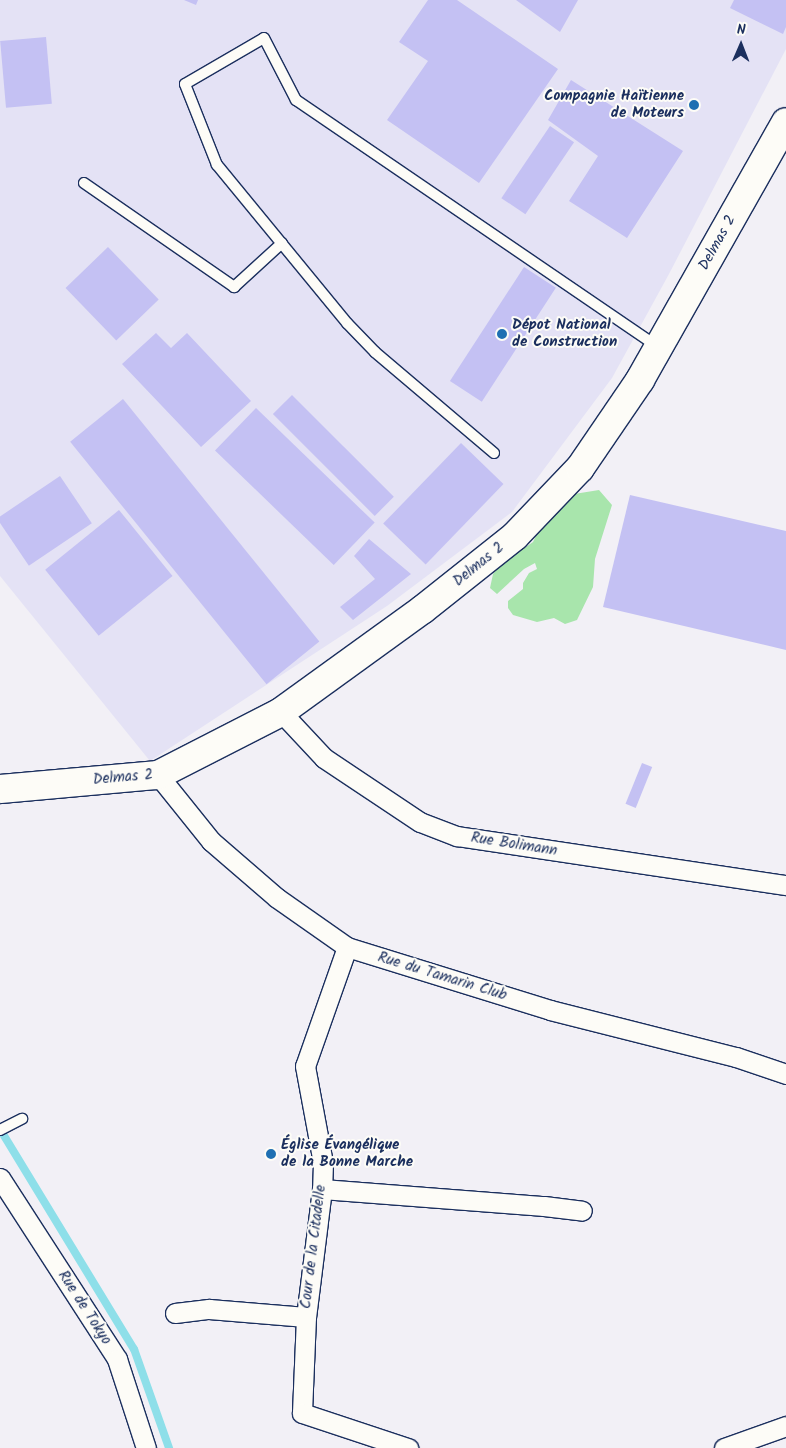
<!DOCTYPE html>
<html>
<head>
<meta charset="utf-8">
<style>
	body { margin:0 }
	#map { position:relative; width:786px; height:1448px; overflow:hidden; background:#f2f0f6; font-family:Kalam,sans-serif }
	div>[style] { position:absolute }
	.built>* { inset:0; background:#e4e2f5 }
	.green>* { inset:0; background:#a8e5ac }
	.stream>* { height:8px; margin:-4px; padding:0 4px; transform-origin:4px; border-radius:4px; background:#8edfe9 }
	.building>* { inset:0; background:#c4c1f3; transform-origin:0 0 }
	.roads { filter:drop-shadow(1px 0 #1b2f5e) drop-shadow(-1px 0 #1b2f5e) drop-shadow(0 1px #1b2f5e) drop-shadow(0 -1px #1b2f5e) }
	.lane>* { height:10px; margin:-5px; padding:0 5px; transform-origin:5px; border-radius:5px; background:#fdfcf7 }
	.street>* { height:19px; margin:-9.5px; padding:0 9.5px; transform-origin:9.5px; border-radius:9.5px; background:#fdfcf7 }
	.secondary>* { height:28px; margin:-14px; padding:0 14px; transform-origin:14px; border-radius:14px; background:#fdfcf7 }
	.dots>* { width:14px; height:14px; translate:-50% -50%; box-sizing:border-box; border:2px solid #fdfcf7; border-radius:50% }
	span { translate:-50% -50%; white-space:nowrap; text-align:center; line-height:1.15; -webkit-text-stroke:4px #fdfcf7; paint-order:stroke }
	.poi-label { font-size:15px; color:#1b2f5e; font-weight:700 }
	.right { translate:-100% -50%; text-align:right }
	.left { translate:0 -50%; text-align:left }
	.street-label { font-size:15px; color:#1b2f5e }
	.north { position:absolute; left:716px; top:20px; width:50px; height:50px; -webkit-text-stroke:4px #fdfcf7; paint-order:stroke; rotate:1deg; font-size:14px; font-weight:700; line-height:20px; text-align:center; color:#1b2f5e }
	.north::after { content:''; display:block; margin:auto; width:18px; height:22px; background:#1b2f5e; clip-path:polygon(50% 0,100% 100%,50% 72%,0 100%) }
</style>
</head>
<body>
<div id="map">
	<div class="built">
		<i style="clip-path:polygon(0 0,786px 0,786px 49px,669px 274px,612px 378px,512px 512px,387px 606px,150px 761px,0 576px)"></i>
	</div>
	<div class="green">
		<i style="clip-path:polygon(599px 490px,612px 505px,595px 559px,593px 587px,577px 620px,565px 624px,554px 618px,537px 622px,513px 615px,508px 608px,508px 601px,523px 589px,523px 583px,529px 573px,537px 569px,535px 563px,524px 569px,497px 594px,490px 588px,493px 574px,501px 564px,533px 542px,543px 521px,568px 495px)"></i>
	</div>
	<div class="stream">
		<i style="left:0;top:1129px;width:258px;rotate:58.7deg"></i>
		<i style="left:134px;top:1349px;width:105px;rotate:70.5deg"></i>
	</div>
	<div class="building">
		<i style="clip-path:polygon(184px 0,198px 0,196px 5px)"></i>
		<i style="clip-path:polygon(428px 0,457px 0,558px 69px,479px 183px,387px 120px,428px 61px,399px 42px)"></i>
		<i style="clip-path:polygon(516px 0,578px 0,560px 32px)"></i>
		<i style="clip-path:polygon(734px 0,786px 0,786px 27px,783px 34px,730px 8px)"></i>
		<i style="left:46px;top:37px;width:67px;height:46px;rotate:85deg"></i>
		<i style="clip-path:polygon(571px 80px,683px 151px,627px 238px,569px 201px,598px 156px,548px 120px)"></i>
		<i style="left:550px;top:126px;width:29px;height:87px;rotate:34deg"></i>
		<i style="left:108px;top:247px;width:73px;height:59px;rotate:46deg"></i>
		<i style="left:524px;top:267px;width:38px;height:136px;rotate:33deg"></i>
		<i style="clip-path:polygon(156px 333px,171px 348px,187px 333px,251px 401px,201px 447px,122px 364px)"></i>
		<i style="left:292px;top:395px;width:144px;height:27px;rotate:45deg"></i>
		<i style="left:123px;top:399px;width:312px;height:68px;rotate:51deg"></i>
		<i style="left:256px;top:408px;width:165px;height:59px;rotate:44deg"></i>
		<i style="left:461px;top:443px;width:59px;height:112px;rotate:44deg"></i>
		<i style="left:60px;top:476px;width:57px;height:76px;rotate:56deg"></i>
		<i style="clip-path:polygon(630px 495px,786px 531px,786px 650px,603px 607px)"></i>
		<i style="left:119px;top:510px;width:85px;height:95px;rotate:51deg"></i>
		<i style="clip-path:polygon(369px 539px,411px 574px,353px 620px,340px 607px,375px 579px,354px 556px)"></i>
		<i style="left:642px;top:763px;width:11px;height:44px;rotate:22deg"></i>
	</div>
	<div class="roads">
		<div class="lane">
			<i style="left:84px;top:183px;width:183px;rotate:34.7deg"></i>
			<i style="left:234px;top:287px;width:65px;rotate:-42.5deg"></i>
			<i style="left:494px;top:453px;width:156px;rotate:-139.7deg"></i>
			<i style="left:375px;top:352px;width:40px;rotate:-134deg"></i>
			<i style="left:347px;top:323px;width:205px;rotate:-129.4deg"></i>
			<i style="left:217px;top:165px;width:87px;rotate:-111.6deg"></i>
			<i style="left:185px;top:84px;width:91px;rotate:-30.2deg"></i>
			<i style="left:264px;top:38px;width:70px;rotate:62.7deg"></i>
			<i style="left:296px;top:100px;width:438px;rotate:34.3deg"></i>
			<i style="left:0;top:1130px;width:25px;rotate:-27deg"></i>
		</div>
		<div class="street">
			<i style="left:281px;top:712px;width:63px;rotate:46.9deg"></i>
			<i style="left:324px;top:758px;width:115px;rotate:33.7deg"></i>
			<i style="left:420px;top:822px;width:40px;rotate:21deg"></i>
			<i style="left:457px;top:836px;width:333px;rotate:8.5deg"></i>
			<i style="left:158px;top:775px;width:85px;rotate:51.2deg"></i>
			<i style="left:211px;top:841px;width:87px;rotate:40.8deg"></i>
			<i style="left:277px;top:898px;width:85px;rotate:35deg"></i>
			<i style="left:347px;top:947px;width:213px;rotate:17.2deg"></i>
			<i style="left:550px;top:1010px;width:192px;rotate:14.2deg"></i>
			<i style="left:736px;top:1057px;width:53px;rotate:18.8deg"></i>
			<i style="left:347px;top:947px;width:126px;rotate:109.4deg"></i>
			<i style="left:305px;top:1066px;width:99px;rotate:79.5deg"></i>
			<i style="left:323px;top:1163px;width:26px;rotate:92deg"></i>
			<i style="left:322px;top:1189px;width:129px;rotate:97.1deg"></i>
			<i style="left:306px;top:1317px;width:96px;rotate:92.4deg"></i>
			<i style="left:302px;top:1413px;width:112px;rotate:18.3deg"></i>
			<i style="left:0;top:1178px;width:216px;rotate:57.1deg"></i>
			<i style="left:117px;top:1359px;width:94px;rotate:72deg"></i>
			<i style="left:322px;top:1189px;width:223px;rotate:4.4deg"></i>
			<i style="left:544px;top:1206px;width:38px;rotate:7deg"></i>
			<i style="left:175px;top:1313px;width:34px;rotate:-7deg"></i>
			<i style="left:209px;top:1309px;width:97px;rotate:4.7deg"></i>
			<i style="left:724px;top:1448px;width:66px;rotate:-19.5deg"></i>
		</div>
		<div class="secondary">
			<i style="left:0;top:789px;width:159px;rotate:-5.1deg"></i>
			<i style="left:158px;top:775px;width:138px;rotate:-27.1deg"></i>
			<i style="left:281px;top:712px;width:174px;rotate:-35.9deg"></i>
			<i style="left:422px;top:610px;width:119px;rotate:-38.5deg"></i>
			<i style="left:515px;top:536px;width:94px;rotate:-46.3deg"></i>
			<i style="left:580px;top:468px;width:107px;rotate:-55.7deg"></i>
			<i style="left:640px;top:380px;width:296px;rotate:-60.5deg"></i>
		</div>
	</div>
	<div class="dots">
		<i style="left:694px;top:105px;background:#1f6fb2"></i>
		<i style="left:502px;top:334px;background:#1f6fb2"></i>
		<i style="left:271px;top:1154px;background:#1f6fb2"></i>
	</div>
	<div class="poi-label">
		<span class="right" style="left:684px;top:105px">Compagnie Haïtienne<br>de Moteurs</span>
		<span class="left" style="left:512px;top:334px">Dépot National<br>de Construction</span>
		<span class="left" style="left:281px;top:1154px">Église Évangélique<br>de la Bonne Marche</span>
	</div>
	<div class="street-label">
		<span style="left:718px;top:243px;rotate:-61deg">Delmas 2</span>
		<span style="left:479px;top:565px;rotate:-39deg">Delmas 2</span>
		<span style="left:123px;top:778px;rotate:-5deg">Delmas 2</span>
		<span style="left:514px;top:845px;rotate:9deg">Rue Bolimann</span>
		<span style="left:442px;top:977px;rotate:17deg">Rue du Tamarin Club</span>
		<span style="left:314px;top:1247px;rotate:-83deg">Cour de la Citadelle</span>
		<span style="left:84px;top:1308px;rotate:57deg">Rue de Tokyo</span>
	</div>
	<div class="north">N</div>
</div>
</body>
</html>
